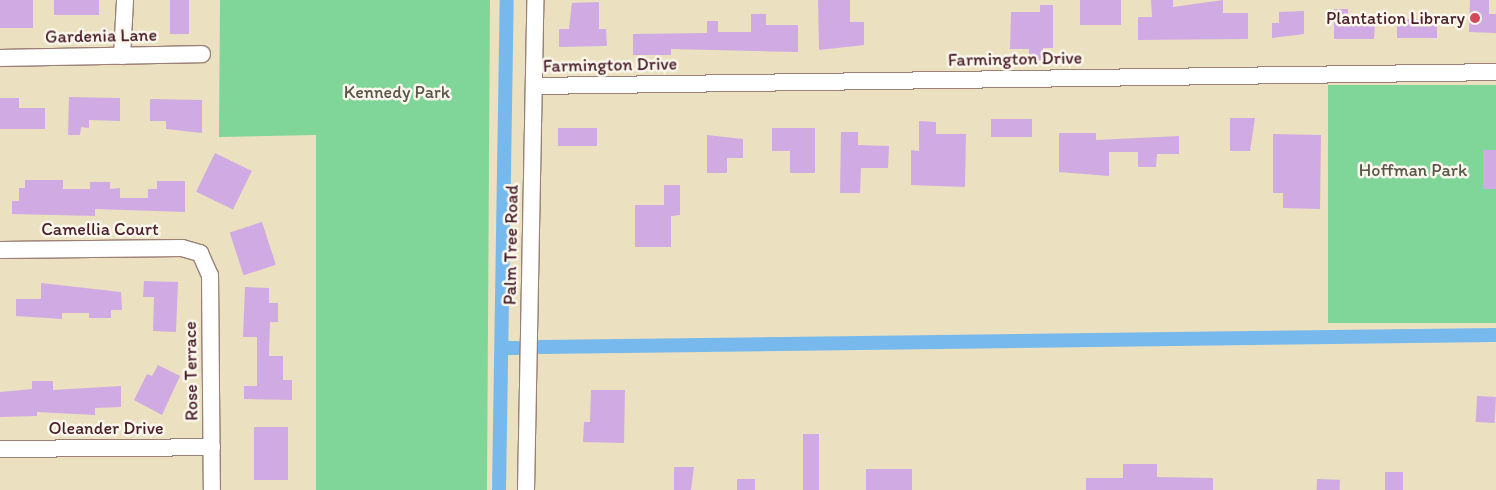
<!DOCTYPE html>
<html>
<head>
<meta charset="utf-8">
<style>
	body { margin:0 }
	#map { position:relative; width:1496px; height:490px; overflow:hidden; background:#ebe1c0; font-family:Itim,sans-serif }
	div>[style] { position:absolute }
	.green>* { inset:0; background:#80d598; transform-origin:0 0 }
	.canal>* { height:14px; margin:-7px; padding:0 7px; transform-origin:7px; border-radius:7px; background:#77b9ec }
	.building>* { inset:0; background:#d0aae2; transform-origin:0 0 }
	.roads { filter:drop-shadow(1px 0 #9a8076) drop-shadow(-1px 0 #9a8076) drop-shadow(0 1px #9a8076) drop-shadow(0 -1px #9a8076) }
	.minor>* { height:16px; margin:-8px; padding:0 8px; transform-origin:8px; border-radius:8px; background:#fff }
	.dots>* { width:14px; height:14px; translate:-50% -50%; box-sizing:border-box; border:2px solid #fbf7ec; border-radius:50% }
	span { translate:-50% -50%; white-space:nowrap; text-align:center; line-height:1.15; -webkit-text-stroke:5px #fbf7ec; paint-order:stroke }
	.poi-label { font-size:18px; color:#4a1f2b }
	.right { translate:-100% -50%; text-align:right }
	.street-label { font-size:18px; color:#4a1f2b }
	.park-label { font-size:18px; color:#5a564c }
</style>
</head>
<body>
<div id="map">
	<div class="green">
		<i style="clip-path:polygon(220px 0,490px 0,487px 490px,316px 490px,316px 135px,219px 137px)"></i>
		<i style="left:1496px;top:85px;width:238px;height:168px;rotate:90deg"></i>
	</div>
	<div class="canal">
		<i style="left:540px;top:347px;width:956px;rotate:-0.72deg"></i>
		<i style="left:502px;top:348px;width:15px"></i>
		<i style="left:499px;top:490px;width:490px;rotate:-89.1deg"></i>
	</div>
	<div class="building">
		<i style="left:0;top:0;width:33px;height:28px"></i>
		<i style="left:54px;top:0;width:45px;height:15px"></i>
		<i style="left:170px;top:0;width:19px;height:34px"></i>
		<i style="clip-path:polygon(818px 0,850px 0,850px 22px,864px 22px,864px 45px,819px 50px)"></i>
		<i style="left:1080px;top:0;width:41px;height:25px"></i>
		<i style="clip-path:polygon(1151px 0,1173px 0,1173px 7px,1223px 0,1223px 13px,1248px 13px,1248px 39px,1138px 40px,1138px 17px,1152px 17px)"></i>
		<i style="clip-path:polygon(1470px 0,1489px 0,1489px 14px,1496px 14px,1496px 33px,1469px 32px)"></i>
		<i style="clip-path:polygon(599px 2px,599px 29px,606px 29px,607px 46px,559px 47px,559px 29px,569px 29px,572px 3px)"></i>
		<i style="clip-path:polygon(1040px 5px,1053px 5px,1053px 48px,1043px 48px,1042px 60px,1029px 60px,1029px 49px,1010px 49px,1011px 12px,1040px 12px)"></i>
		<i style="clip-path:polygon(1334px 9px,1348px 9px,1348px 22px,1375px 22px,1374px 39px,1334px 39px)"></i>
		<i style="clip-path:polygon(1304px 11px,1304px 34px,1272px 38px,1272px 23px,1279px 23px,1279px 12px)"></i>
		<i style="clip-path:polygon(751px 14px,766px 14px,766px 25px,798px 25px,798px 52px,671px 49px,671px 55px,633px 55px,633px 34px,707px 33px,707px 21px,718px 21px,718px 32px,751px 32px)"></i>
		<i style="left:1397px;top:19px;width:40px;height:19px"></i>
		<i style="clip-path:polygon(69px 97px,120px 98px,120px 121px,89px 120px,89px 128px,81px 127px,80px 135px,68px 135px)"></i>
		<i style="clip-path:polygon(0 98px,19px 98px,19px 108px,45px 108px,45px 129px,0 129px)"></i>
		<i style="clip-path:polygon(150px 99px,202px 100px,202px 133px,166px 129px,166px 121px,150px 121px)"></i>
		<i style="clip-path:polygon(1230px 118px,1255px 118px,1250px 151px,1230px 151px)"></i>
		<i style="left:991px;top:119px;width:41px;height:18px"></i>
		<i style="clip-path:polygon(919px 121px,936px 122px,936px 134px,966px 134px,965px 187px,911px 185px,911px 150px,919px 151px)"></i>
		<i style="left:597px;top:128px;width:18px;height:39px;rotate:90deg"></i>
		<i style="clip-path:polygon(772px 128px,815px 128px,815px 173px,790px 173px,790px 151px,772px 151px)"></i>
		<i style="clip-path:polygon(841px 132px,858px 132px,858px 145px,889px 146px,888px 168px,861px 168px,860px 193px,840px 193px)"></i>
		<i style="clip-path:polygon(1059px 133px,1096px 133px,1096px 140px,1179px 136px,1179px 154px,1157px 154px,1156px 167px,1138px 167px,1138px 152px,1109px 152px,1109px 176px,1059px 172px)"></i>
		<i style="clip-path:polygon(1273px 134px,1321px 135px,1320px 209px,1283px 208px,1283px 193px,1273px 193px)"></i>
		<i style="clip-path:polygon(707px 135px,743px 139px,743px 158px,727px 158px,727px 173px,707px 173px)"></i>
		<i style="left:1483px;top:150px;width:13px;height:39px"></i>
		<i style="left:215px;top:153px;width:41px;height:43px;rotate:26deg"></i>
		<i style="clip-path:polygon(25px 180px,63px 180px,63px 189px,90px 189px,90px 182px,110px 182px,110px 189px,120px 188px,120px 198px,148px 198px,148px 189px,157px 189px,157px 181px,185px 181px,185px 212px,95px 209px,95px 216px,12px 214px,12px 201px,19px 201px,19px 188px,25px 188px)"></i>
		<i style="clip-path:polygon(664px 185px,680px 185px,680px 215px,671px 216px,671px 247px,635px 247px,635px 205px,664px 205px)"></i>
		<i style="left:262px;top:222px;width:45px;height:34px;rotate:72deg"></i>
		<i style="clip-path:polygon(144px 281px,178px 282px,176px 332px,153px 331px,154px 297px,143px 297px)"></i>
		<i style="clip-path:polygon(41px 283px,121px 292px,122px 310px,111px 310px,111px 318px,89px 318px,89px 313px,62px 313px,62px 319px,16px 316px,16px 299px,41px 299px)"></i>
		<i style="clip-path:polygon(245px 287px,269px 288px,269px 303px,278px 303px,278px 322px,270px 322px,269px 356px,283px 356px,283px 380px,292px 380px,292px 400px,244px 399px,244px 386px,257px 386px,257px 337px,243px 337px)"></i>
		<i style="clip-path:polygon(158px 365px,180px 376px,162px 415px,134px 400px,147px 374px,152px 376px)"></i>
		<i style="clip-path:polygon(32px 381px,53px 381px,53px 390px,121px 386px,121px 407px,95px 408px,95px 415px,37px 412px,37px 416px,0 417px,0 392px,32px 389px)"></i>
		<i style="clip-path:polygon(591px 390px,625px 390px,624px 443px,583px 442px,584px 422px,590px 422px)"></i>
		<i style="left:1477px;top:396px;width:19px;height:26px;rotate:3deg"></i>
		<i style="left:254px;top:427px;width:34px;height:53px"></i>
		<i style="left:803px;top:434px;width:16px;height:56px"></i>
		<i style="clip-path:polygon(1123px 464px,1157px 464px,1157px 477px,1213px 478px,1213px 490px,1086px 490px,1086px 478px,1123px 478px)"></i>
		<i style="clip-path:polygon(674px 467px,694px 467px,691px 490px,674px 490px)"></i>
		<i style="left:866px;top:469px;width:46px;height:21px"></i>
		<i style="left:1385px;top:472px;width:18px;height:18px"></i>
		<i style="left:737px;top:479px;width:18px;height:11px"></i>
		<i style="left:1317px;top:479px;width:23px;height:11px;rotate:2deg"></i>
	</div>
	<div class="roads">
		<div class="minor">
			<i style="left:122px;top:56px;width:56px;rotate:-86.9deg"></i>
			<i style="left:0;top:58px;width:202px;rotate:-1.1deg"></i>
			<i style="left:534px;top:86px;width:962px;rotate:-0.83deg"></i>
			<i style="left:0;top:250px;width:182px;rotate:-0.6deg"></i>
			<i style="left:182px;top:248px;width:19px;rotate:16deg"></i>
			<i style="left:200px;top:253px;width:24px;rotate:66deg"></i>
			<i style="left:210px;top:275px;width:215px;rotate:89.5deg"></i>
			<i style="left:0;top:449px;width:212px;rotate:-0.5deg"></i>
			<i style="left:526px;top:490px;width:490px;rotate:-88.9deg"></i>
		</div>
	</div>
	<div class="dots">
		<i style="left:1475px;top:18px;background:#d1495b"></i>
	</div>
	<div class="poi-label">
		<span class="right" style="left:1465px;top:18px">Plantation Library</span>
	</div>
	<div class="street-label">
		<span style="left:101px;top:36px;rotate:-1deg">Gardenia Lane</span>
		<span style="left:1015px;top:59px;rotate:-1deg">Farmington Drive</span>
		<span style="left:610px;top:65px;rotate:-1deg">Farmington Drive</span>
		<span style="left:100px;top:229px">Camellia Court</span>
		<span style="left:511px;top:245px;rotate:-89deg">Palm Tree Road</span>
		<span style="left:191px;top:371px;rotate:-91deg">Rose Terrace</span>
		<span style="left:106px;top:428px">Oleander Drive</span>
	</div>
	<div class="park-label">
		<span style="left:397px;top:92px">Kennedy Park</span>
		<span style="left:1413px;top:170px">Hoffman Park</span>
	</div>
</div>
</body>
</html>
